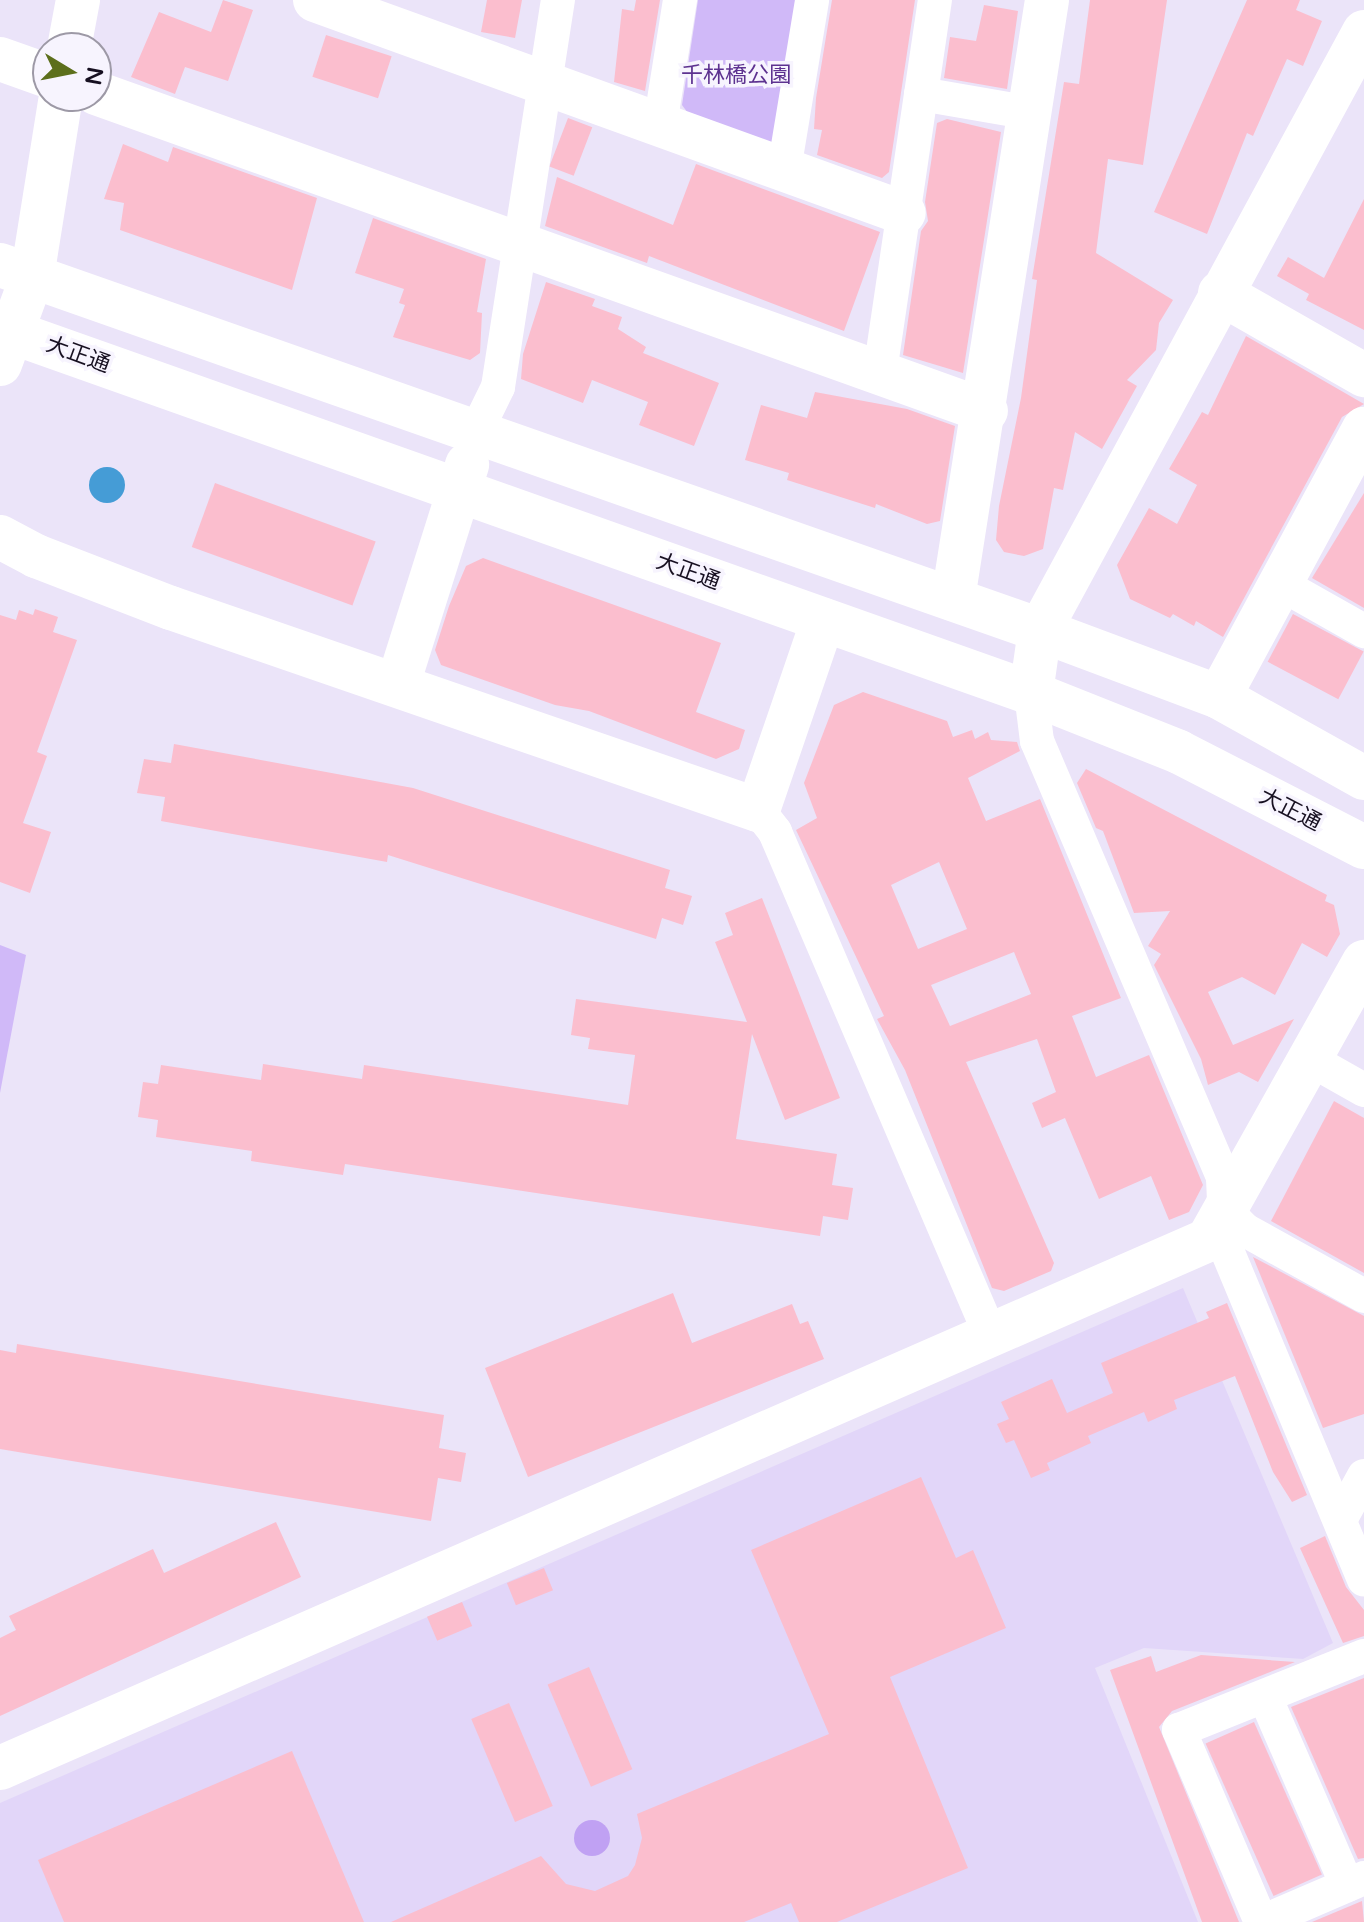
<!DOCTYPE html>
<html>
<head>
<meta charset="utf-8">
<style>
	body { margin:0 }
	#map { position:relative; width:1364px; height:1922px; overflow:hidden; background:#ebe4f9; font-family:"Varela Round","Noto Sans JP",sans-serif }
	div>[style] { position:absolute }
	.built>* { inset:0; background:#e2d6f9 }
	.green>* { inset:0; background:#d0b9f8 }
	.forest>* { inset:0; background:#c0a1f3 }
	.round { border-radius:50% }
	.water>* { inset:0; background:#459cd6 }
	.building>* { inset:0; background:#fbbece; transform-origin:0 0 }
	.street>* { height:34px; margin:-17px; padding:0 17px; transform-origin:17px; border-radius:17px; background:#fff }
	.secondary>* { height:44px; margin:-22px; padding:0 22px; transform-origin:22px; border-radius:22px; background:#fff }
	span { translate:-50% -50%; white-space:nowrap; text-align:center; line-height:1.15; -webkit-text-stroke:7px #f7f4fe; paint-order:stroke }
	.park-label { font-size:22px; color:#5d3290 }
	.street-label { font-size:22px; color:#171021 }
	.north { position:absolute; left:32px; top:32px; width:80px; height:80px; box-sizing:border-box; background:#f7f4fe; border:2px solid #9d99a6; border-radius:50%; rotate:100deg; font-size:22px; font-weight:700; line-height:32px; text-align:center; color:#171021 }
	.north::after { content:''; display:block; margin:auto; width:28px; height:36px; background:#5d6f1c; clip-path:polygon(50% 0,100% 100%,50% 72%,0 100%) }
</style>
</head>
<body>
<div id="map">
	<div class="built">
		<i style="clip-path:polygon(1183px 1288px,1333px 1643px,1303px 1659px,1144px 1648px,1095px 1668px,1198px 1922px,0 1922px,0 1803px)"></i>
	</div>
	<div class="green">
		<i style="clip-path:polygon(698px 0,797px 0,776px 143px,766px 145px,693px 120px,682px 105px)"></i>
		<i style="clip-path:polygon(0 945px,26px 955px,0 1093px)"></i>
	</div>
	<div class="forest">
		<i class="round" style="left:574px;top:1820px;width:36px;height:36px"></i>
	</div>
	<div class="water">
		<i class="round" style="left:89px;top:467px;width:36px;height:36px"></i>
	</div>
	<div class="building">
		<i style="clip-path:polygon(223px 0,253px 10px,228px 81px,185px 67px,175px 94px,131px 77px,159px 12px,211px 32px)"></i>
		<i style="clip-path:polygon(487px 0,522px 0,515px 38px,481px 32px)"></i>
		<i style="clip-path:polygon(636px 0,660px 0,645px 91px,614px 82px,622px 9px,634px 11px)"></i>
		<i style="clip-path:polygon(832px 0,915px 0,889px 172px,882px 178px,817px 155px,822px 130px,814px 129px,816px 98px)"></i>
		<i style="clip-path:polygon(1090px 0,1167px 0,1143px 165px,1108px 159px,1096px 253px,1173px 300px,1159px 323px,1156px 350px,1127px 380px,1137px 386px,1102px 449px,1075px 432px,1063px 490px,1054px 488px,1043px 549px,1024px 556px,1004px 552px,996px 540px,999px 506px,1021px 398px,1037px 280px,1032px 279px,1064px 82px,1079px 84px)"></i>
		<i style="clip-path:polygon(1247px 0,1300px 0,1296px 10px,1322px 21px,1303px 66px,1287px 59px,1253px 136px,1247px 133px,1207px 234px,1154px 212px)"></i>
		<i style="clip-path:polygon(984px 5px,1018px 11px,1007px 89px,944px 78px,950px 37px,976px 41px)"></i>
		<i style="left:326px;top:35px;width:69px;height:44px;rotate:18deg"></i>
		<i style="left:568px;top:118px;width:26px;height:52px;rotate:21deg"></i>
		<i style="clip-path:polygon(947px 119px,1001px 132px,963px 373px,903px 355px,921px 231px,928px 221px,925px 202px,937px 123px)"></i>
		<i style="clip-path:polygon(123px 144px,168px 162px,173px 147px,317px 198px,292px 290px,120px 230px,124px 203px,104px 199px)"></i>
		<i style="clip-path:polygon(696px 164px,880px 232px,844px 331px,649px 256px,647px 263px,545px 226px,557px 177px,673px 225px)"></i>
		<i style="clip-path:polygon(1364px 199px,1364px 330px,1306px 300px,1309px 294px,1277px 276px,1288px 257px,1324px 278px)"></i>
		<i style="clip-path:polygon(373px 218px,486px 259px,477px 312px,482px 313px,480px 353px,470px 360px,393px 337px,405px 305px,399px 303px,404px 289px,355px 273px)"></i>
		<i style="clip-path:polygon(546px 282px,595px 299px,592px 306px,622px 317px,618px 329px,646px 347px,643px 353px,719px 383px,694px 446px,639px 425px,648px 402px,592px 380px,583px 403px,521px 379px,523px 354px)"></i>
		<i style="clip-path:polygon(1246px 336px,1364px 404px,1342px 417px,1223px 637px,1196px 621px,1194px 626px,1173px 614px,1170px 618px,1130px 599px,1117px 565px,1149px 508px,1177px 524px,1197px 485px,1169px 469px,1202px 412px,1208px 415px)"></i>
		<i style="clip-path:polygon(815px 392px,907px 409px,955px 426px,940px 521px,927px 524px,876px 504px,875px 508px,787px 480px,789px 473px,745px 460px,761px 405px,807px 418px)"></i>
		<i style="left:215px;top:483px;width:171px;height:68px;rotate:20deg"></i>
		<i style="clip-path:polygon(1364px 493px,1364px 608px,1312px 578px)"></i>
		<i style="clip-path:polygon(483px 558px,721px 643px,696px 712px,745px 730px,739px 749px,716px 759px,589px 711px,555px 705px,441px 665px,435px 650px,449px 606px,466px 566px)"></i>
		<i style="clip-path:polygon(35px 609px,58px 617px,53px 632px,77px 640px,37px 752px,47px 756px,23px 823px,51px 832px,30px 893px,0 882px,0 615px,16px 620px,19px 610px,33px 615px)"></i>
		<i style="left:1293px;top:614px;width:80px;height:54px;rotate:28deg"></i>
		<i style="clip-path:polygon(evenodd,863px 692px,947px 721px,953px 737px,972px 730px,975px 739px,988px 732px,991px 740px,1017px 742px,1020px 751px,968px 778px,986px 821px,1040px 799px,1121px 998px,1072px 1016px,1096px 1077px,1149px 1055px,1203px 1185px,1189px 1212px,1169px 1220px,1151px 1176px,1099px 1199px,1065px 1118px,1042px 1128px,1032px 1103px,1056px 1092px,1037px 1039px,966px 1062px,1054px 1263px,1051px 1271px,1004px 1291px,992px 1288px,905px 1070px,877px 1019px,884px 1016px,796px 830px,817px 818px,804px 783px,834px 705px,863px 692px,939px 862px,967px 929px,918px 949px,891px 885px,939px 862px,863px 692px,1014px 952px,1031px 994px,950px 1026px,931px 985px,1014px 952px)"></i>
		<i style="clip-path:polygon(174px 744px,413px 788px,670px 870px,665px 888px,692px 896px,683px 925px,662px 918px,656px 939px,388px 855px,387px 862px,161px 821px,165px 797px,137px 793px,144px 759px,171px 763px)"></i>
		<i style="clip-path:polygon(1086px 769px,1327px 895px,1325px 901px,1334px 905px,1340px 934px,1327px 957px,1302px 943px,1275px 995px,1242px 977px,1208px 992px,1233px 1045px,1294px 1019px,1258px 1082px,1239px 1072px,1208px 1085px,1201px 1059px,1154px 965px,1161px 954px,1148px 946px,1170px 911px,1134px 913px,1103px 831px,1096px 828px,1077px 783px)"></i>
		<i style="clip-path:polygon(762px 898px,840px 1098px,785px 1120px,752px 1034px,736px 1139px,837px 1154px,832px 1185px,853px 1188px,848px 1220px,823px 1216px,820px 1236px,345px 1164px,343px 1175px,251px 1161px,252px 1151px,156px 1137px,158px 1120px,138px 1117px,143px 1082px,158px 1084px,161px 1065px,261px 1080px,263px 1064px,362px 1079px,364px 1065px,628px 1105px,635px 1055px,588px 1049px,590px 1038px,571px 1035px,576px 999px,747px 1022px,715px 942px,733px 935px,725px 913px)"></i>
		<i style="clip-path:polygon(1334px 1101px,1364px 1118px,1364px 1273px,1271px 1221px)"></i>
		<i style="clip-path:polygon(1253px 1257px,1364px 1316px,1364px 1414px,1323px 1428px)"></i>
		<i style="clip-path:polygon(673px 1293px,692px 1343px,792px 1304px,800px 1324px,808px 1321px,824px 1359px,528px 1477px,485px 1368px)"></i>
		<i style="clip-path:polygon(1227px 1303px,1307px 1495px,1292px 1502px,1273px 1472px,1235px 1376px,1174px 1400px,1177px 1409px,1148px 1422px,1144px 1412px,1088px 1436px,1091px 1443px,1047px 1463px,1050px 1470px,1031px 1478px,1014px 1440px,1006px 1443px,997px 1424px,1009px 1419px,1001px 1402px,1052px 1379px,1067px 1413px,1113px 1393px,1101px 1363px,1209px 1318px,1206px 1312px)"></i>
		<i style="clip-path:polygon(17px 1344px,444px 1415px,439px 1448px,466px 1453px,461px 1482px,438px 1478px,431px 1521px,0 1449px,0 1350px,16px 1353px)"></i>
		<i style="clip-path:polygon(921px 1477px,956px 1558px,973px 1550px,1006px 1628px,890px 1677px,968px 1868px,837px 1922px,799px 1922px,791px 1903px,744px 1922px,391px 1922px,541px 1856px,566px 1884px,595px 1891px,628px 1876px,635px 1865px,642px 1838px,637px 1814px,829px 1734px,751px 1550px)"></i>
		<i style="clip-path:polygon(276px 1522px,301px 1577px,0 1716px,0 1638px,16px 1630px,9px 1616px,153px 1549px,164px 1573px)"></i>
		<i style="clip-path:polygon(1325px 1536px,1346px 1587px,1364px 1610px,1364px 1636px,1343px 1643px,1300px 1548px)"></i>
		<i style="left:544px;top:1568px;width:24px;height:40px;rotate:68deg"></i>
		<i style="left:462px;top:1602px;width:26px;height:38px;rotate:67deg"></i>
		<i style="clip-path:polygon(1201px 1655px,1295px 1662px,1172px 1711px,1159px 1727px,1239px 1922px,1202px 1922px,1110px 1670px,1151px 1656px,1156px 1672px)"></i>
		<i style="left:589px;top:1667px;width:111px;height:45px;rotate:67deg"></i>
		<i style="clip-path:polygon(1364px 1678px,1364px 1858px,1358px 1859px,1291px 1707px)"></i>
		<i style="left:509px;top:1703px;width:112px;height:41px;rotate:67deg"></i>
		<i style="left:1254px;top:1722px;width:167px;height:53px;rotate:66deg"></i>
		<i style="clip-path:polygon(292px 1751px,364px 1922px,64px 1922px,38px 1860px)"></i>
		<i style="clip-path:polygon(1362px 1901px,1364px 1922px,1312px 1922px)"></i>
	</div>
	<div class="street">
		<i style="left:921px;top:94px;width:112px;rotate:9.8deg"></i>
		<i style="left:660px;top:125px;width:127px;rotate:-80.9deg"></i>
		<i style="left:784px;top:170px;width:172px;rotate:-80.6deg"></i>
		<i style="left:880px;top:372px;width:376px;rotate:-81.6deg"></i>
		<i style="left:476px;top:432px;width:50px;rotate:-63.9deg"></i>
		<i style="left:498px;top:387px;width:392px;rotate:-81.2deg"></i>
		<i style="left:1279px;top:583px;width:98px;rotate:29.5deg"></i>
		<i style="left:1031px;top:693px;width:48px;rotate:82.9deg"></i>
		<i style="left:1037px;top:741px;width:475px;rotate:66.9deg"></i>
		<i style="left:1223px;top:1178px;width:70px;rotate:87.5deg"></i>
		<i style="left:1226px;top:1248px;width:359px;rotate:67.4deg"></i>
		<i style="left:758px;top:810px;width:28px;rotate:52deg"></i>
		<i style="left:775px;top:832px;width:546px;rotate:66.82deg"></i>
		<i style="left:1311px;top:1060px;width:61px;rotate:29.5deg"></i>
		<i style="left:1227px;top:1212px;width:25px;rotate:45deg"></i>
		<i style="left:1245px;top:1230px;width:136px;rotate:29deg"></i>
		<i style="left:1340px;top:1520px;width:50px;rotate:-61.4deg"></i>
		<i style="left:1266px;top:1699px;width:203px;rotate:66.5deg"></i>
		<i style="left:1261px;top:1922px;width:209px;rotate:-113.1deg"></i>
		<i style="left:1179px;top:1730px;width:199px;rotate:-21.8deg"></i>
		<i style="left:1262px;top:1922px;width:111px;rotate:-23.3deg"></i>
	</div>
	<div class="secondary">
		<i style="left:315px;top:0;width:626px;rotate:19.88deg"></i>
		<i style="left:69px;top:48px;width:49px;rotate:-79.4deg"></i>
		<i style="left:0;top:59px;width:51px;rotate:19.5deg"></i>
		<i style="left:96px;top:93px;width:945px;rotate:19.66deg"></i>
		<i style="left:0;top:265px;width:1102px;rotate:19.34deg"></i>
		<i style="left:1040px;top:630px;width:191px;rotate:20.5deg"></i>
		<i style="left:1219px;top:697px;width:166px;rotate:29.2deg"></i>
		<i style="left:1220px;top:293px;width:166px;rotate:29.7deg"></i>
		<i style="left:0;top:328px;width:1094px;rotate:19.5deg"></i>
		<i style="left:1031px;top:693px;width:159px;rotate:21.7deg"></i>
		<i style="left:1179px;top:752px;width:208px;rotate:27.2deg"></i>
		<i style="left:0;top:364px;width:93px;rotate:-69.8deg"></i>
		<i style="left:32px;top:277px;width:183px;rotate:-80.9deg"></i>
		<i style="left:0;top:537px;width:41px;rotate:27.8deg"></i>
		<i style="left:36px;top:556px;width:145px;rotate:21.1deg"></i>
		<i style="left:171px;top:608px;width:621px;rotate:18.99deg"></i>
		<i style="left:758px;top:810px;width:201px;rotate:-71.1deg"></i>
		<i style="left:953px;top:599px;width:606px;rotate:-81.08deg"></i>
		<i style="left:398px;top:684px;width:230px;rotate:-72.5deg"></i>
		<i style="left:1031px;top:693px;width:64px;rotate:-81.9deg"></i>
		<i style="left:1040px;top:630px;width:680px;rotate:-61.55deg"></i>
		<i style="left:1219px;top:697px;width:305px;rotate:-61.6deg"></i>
		<i style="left:0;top:1768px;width:1318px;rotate:-23.61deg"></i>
		<i style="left:1208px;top:1240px;width:319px;rotate:-60.7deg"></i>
	</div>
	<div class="park-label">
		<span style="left:736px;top:76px">千林橋公園</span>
	</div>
	<div class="street-label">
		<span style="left:78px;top:355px;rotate:20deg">大正通</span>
		<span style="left:688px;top:572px;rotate:20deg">大正通</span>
		<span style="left:1290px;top:810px;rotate:27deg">大正通</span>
	</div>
	<div class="north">N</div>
</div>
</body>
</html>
